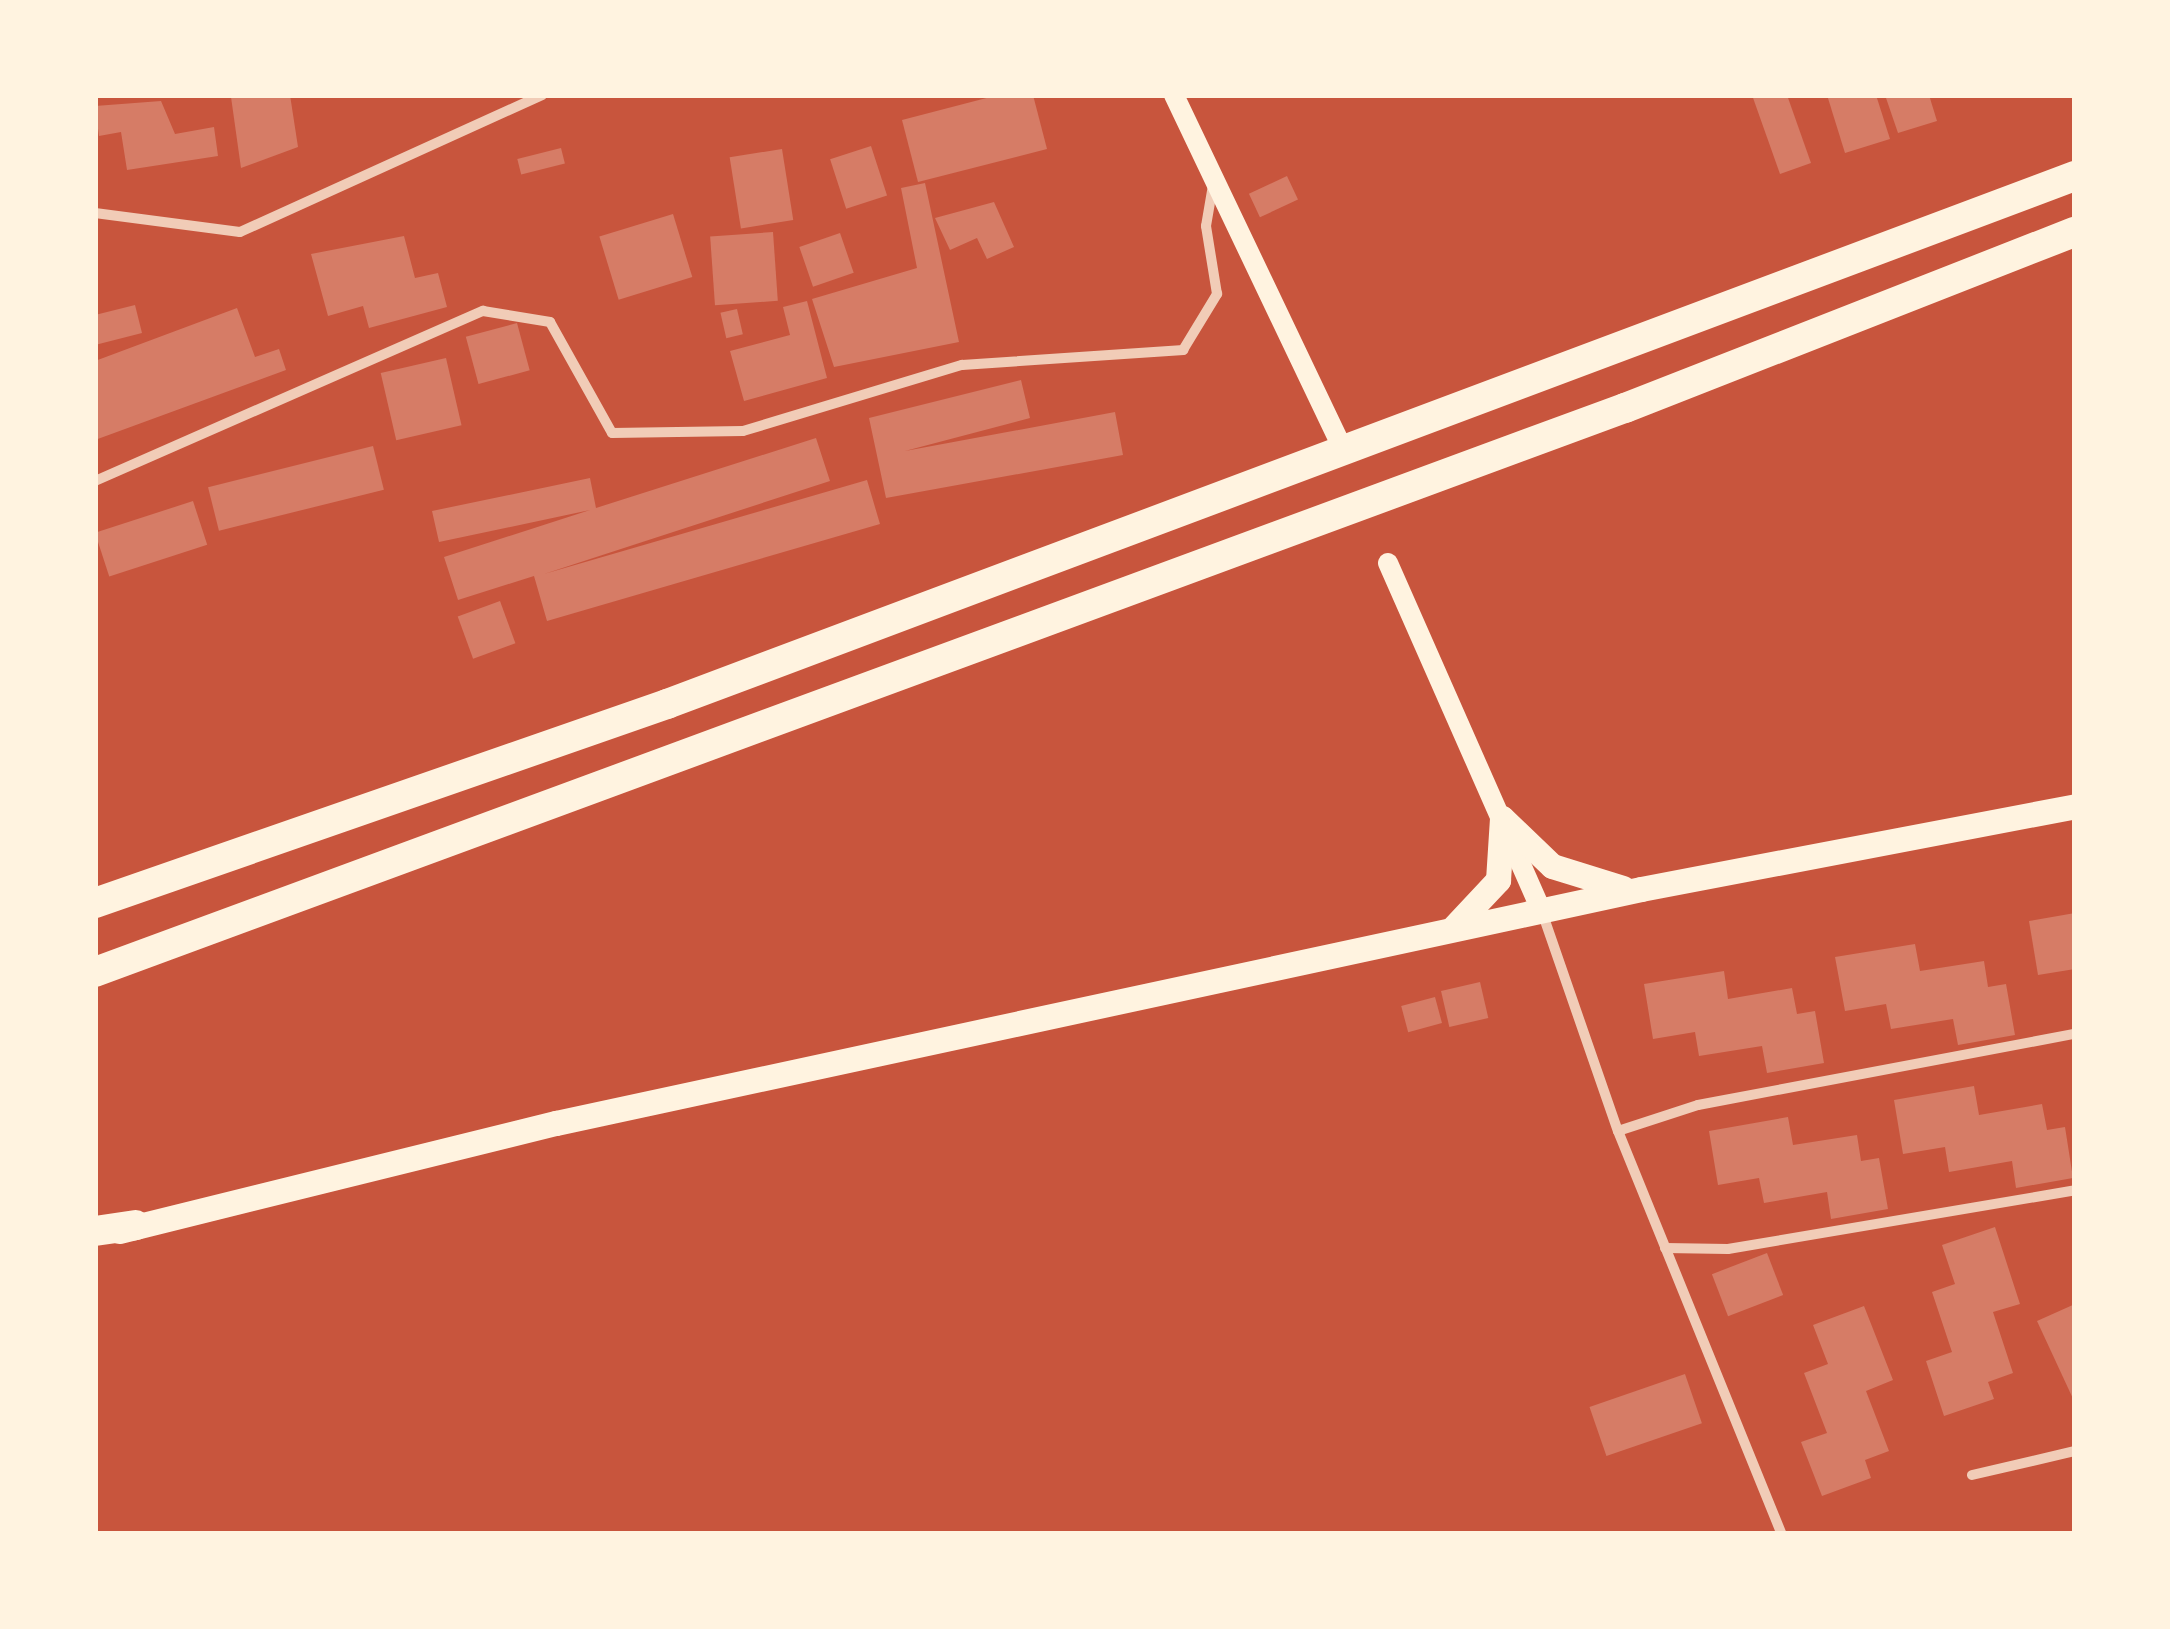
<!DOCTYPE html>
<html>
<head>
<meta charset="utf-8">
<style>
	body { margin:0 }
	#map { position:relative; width:2170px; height:1629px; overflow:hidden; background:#c8553d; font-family:Quicksand,sans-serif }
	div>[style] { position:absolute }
	.building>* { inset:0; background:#d67c66; transform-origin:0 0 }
	.minor>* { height:10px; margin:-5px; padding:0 5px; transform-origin:5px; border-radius:5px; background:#f1ccb7 }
	.secondary>* { height:20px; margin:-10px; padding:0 10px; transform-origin:10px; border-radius:10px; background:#fff3e0 }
	.primary>* { height:25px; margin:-12.5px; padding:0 12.5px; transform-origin:12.5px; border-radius:12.5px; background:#fff3e0 }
	.motorway>* { height:30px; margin:-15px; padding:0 15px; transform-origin:15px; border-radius:15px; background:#fff3e0 }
	span { translate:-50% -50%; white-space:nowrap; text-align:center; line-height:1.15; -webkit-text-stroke:9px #fff3e0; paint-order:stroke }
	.frame { position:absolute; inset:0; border:98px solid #fff3e0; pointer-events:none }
</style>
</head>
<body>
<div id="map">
	<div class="building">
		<i style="clip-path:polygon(290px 95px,298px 147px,241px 168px,231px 97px)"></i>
		<i style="clip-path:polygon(998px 95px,1033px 95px,1047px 149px,918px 182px,902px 120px)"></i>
		<i style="clip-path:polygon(1752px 95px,1787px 95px,1811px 163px,1780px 174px)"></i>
		<i style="clip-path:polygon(1827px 95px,1876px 95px,1890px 139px,1845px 153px)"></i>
		<i style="clip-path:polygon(1885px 95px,1929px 95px,1937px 121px,1898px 133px)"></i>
		<i style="clip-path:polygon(161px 101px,175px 134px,214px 127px,218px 156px,127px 170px,121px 132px,99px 136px,95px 106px)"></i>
		<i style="left:871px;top:146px;width:52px;height:43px;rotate:72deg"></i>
		<i style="left:561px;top:148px;width:16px;height:45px;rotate:76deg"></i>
		<i style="left:782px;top:149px;width:72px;height:53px;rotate:81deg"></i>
		<i style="left:1287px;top:176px;width:26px;height:42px;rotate:65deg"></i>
		<i style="clip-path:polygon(925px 183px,959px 342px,834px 367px,812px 299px,917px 268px,901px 188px)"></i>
		<i style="clip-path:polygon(994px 202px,1014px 247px,987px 259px,977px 238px,950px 250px,935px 218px)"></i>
		<i style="left:673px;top:214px;width:66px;height:77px;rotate:73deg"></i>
		<i style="left:773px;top:232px;width:69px;height:63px;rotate:86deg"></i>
		<i style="left:840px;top:233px;width:42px;height:43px;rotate:71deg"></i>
		<i style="clip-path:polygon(404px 236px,415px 278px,438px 273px,447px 307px,369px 328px,363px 306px,328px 316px,311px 254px)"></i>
		<i style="clip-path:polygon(807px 301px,827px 378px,744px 401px,730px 351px,790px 335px,783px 307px)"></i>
		<i style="clip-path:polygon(135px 305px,142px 333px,95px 345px,95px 315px)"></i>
		<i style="clip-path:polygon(237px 308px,255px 357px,279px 349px,286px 370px,95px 440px,95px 361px)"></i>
		<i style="left:737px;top:309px;width:26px;height:17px;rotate:77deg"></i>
		<i style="left:517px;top:323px;width:49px;height:53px;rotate:75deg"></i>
		<i style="left:446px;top:358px;width:69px;height:67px;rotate:77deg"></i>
		<i style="clip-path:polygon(1021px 380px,1030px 418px,905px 451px,1115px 412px,1123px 455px,886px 498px,869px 418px)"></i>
		<i style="clip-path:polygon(816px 438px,830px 481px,544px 574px,867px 480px,880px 524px,547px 621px,534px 576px,458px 600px,444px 557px,590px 510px,439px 542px,432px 511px,590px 478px,596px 508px)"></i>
		<i style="left:373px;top:446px;width:45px;height:170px;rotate:76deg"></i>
		<i style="left:193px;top:501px;width:46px;height:103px;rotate:72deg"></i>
		<i style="left:500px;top:601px;width:45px;height:45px;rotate:70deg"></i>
		<i style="clip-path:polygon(2075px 913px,2075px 969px,2038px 975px,2029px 921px)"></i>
		<i style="clip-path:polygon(1915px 944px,1920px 971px,1984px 961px,1988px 987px,2006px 984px,2015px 1035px,1958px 1045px,1953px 1019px,1891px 1029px,1886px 1004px,1845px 1011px,1835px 957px)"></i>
		<i style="clip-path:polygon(1724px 971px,1728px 999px,1792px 988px,1797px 1014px,1815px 1011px,1824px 1063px,1767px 1073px,1762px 1046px,1699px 1056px,1695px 1032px,1653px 1039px,1644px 984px)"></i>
		<i style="left:1480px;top:982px;width:37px;height:40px;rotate:77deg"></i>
		<i style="left:1435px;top:997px;width:27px;height:35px;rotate:75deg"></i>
		<i style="clip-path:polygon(1974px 1086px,1979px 1115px,2042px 1104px,2047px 1130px,2065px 1127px,2073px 1178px,2016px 1188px,2012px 1161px,1949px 1172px,1945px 1147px,1903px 1154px,1894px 1100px)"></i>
		<i style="clip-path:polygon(1788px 1117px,1793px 1145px,1857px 1135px,1861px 1161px,1879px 1158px,1888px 1209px,1831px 1219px,1827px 1192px,1764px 1203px,1759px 1178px,1718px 1185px,1709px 1131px)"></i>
		<i style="clip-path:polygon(1995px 1227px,2020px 1304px,1993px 1312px,2013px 1373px,1988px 1382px,1994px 1399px,1944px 1416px,1926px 1361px,1952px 1352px,1932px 1292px,1955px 1284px,1942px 1245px)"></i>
		<i style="left:1767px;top:1253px;width:45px;height:59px;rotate:69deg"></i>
		<i style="clip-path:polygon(2075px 1304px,2075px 1403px,2037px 1321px)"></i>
		<i style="clip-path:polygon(1864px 1306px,1893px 1380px,1866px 1391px,1889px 1451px,1865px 1460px,1871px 1478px,1822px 1496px,1801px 1442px,1827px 1433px,1804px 1373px,1828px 1364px,1813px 1325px)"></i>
		<i style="left:1685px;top:1374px;width:52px;height:101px;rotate:71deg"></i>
	</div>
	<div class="minor">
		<i style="left:95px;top:213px;width:146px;rotate:7.5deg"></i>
		<i style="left:240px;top:232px;width:332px;rotate:-24.4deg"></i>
		<i style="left:95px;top:481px;width:424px;rotate:-23.7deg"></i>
		<i style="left:483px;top:311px;width:68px;rotate:9.3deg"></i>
		<i style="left:550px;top:322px;width:127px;rotate:60.8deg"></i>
		<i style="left:612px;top:433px;width:131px;rotate:-0.9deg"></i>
		<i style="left:743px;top:431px;width:229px;rotate:-16.8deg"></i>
		<i style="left:962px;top:365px;width:222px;rotate:-3.9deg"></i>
		<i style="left:1183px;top:350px;width:66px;rotate:-58.7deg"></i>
		<i style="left:1217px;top:294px;width:69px;rotate:-99.2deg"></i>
		<i style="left:1206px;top:226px;width:42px;rotate:-80.3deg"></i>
		<i style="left:1542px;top:912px;width:232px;rotate:70.9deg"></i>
		<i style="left:1618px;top:1131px;width:435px;rotate:67.9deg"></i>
		<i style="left:1618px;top:1131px;width:84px;rotate:-18deg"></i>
		<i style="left:1698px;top:1105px;width:384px;rotate:-10.7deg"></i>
		<i style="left:1665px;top:1248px;width:63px;rotate:0.9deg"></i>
		<i style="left:1728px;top:1249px;width:352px;rotate:-9.6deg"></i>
		<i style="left:1972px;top:1475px;width:106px;rotate:-13.1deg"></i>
	</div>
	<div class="secondary">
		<i style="left:1174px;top:95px;width:390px;rotate:64.5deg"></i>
		<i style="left:1388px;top:563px;width:381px;rotate:66.2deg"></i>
	</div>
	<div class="primary">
		<i style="left:1502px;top:818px;width:69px;rotate:43.8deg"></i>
		<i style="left:1552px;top:866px;width:74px;rotate:17.2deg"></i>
		<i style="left:1453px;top:928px;width:66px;rotate:-46.8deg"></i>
		<i style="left:1498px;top:880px;width:62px;rotate:-86.3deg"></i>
		<i style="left:119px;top:1231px;width:450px;rotate:-13.9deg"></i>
		<i style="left:556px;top:1123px;width:1110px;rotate:-12.17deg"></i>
		<i style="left:1641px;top:889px;width:442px;rotate:-10.8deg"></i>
	</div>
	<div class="motorway">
		<i style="left:95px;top:903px;width:606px;rotate:-19.18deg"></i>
		<i style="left:667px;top:704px;width:1504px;rotate:-20.56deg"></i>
		<i style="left:95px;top:972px;width:1631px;rotate:-20.24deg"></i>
		<i style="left:1625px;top:408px;width:483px;rotate:-21.4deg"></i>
		<i style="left:95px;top:1231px;width:41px;rotate:-8.3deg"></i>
	</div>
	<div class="frame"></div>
</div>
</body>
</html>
